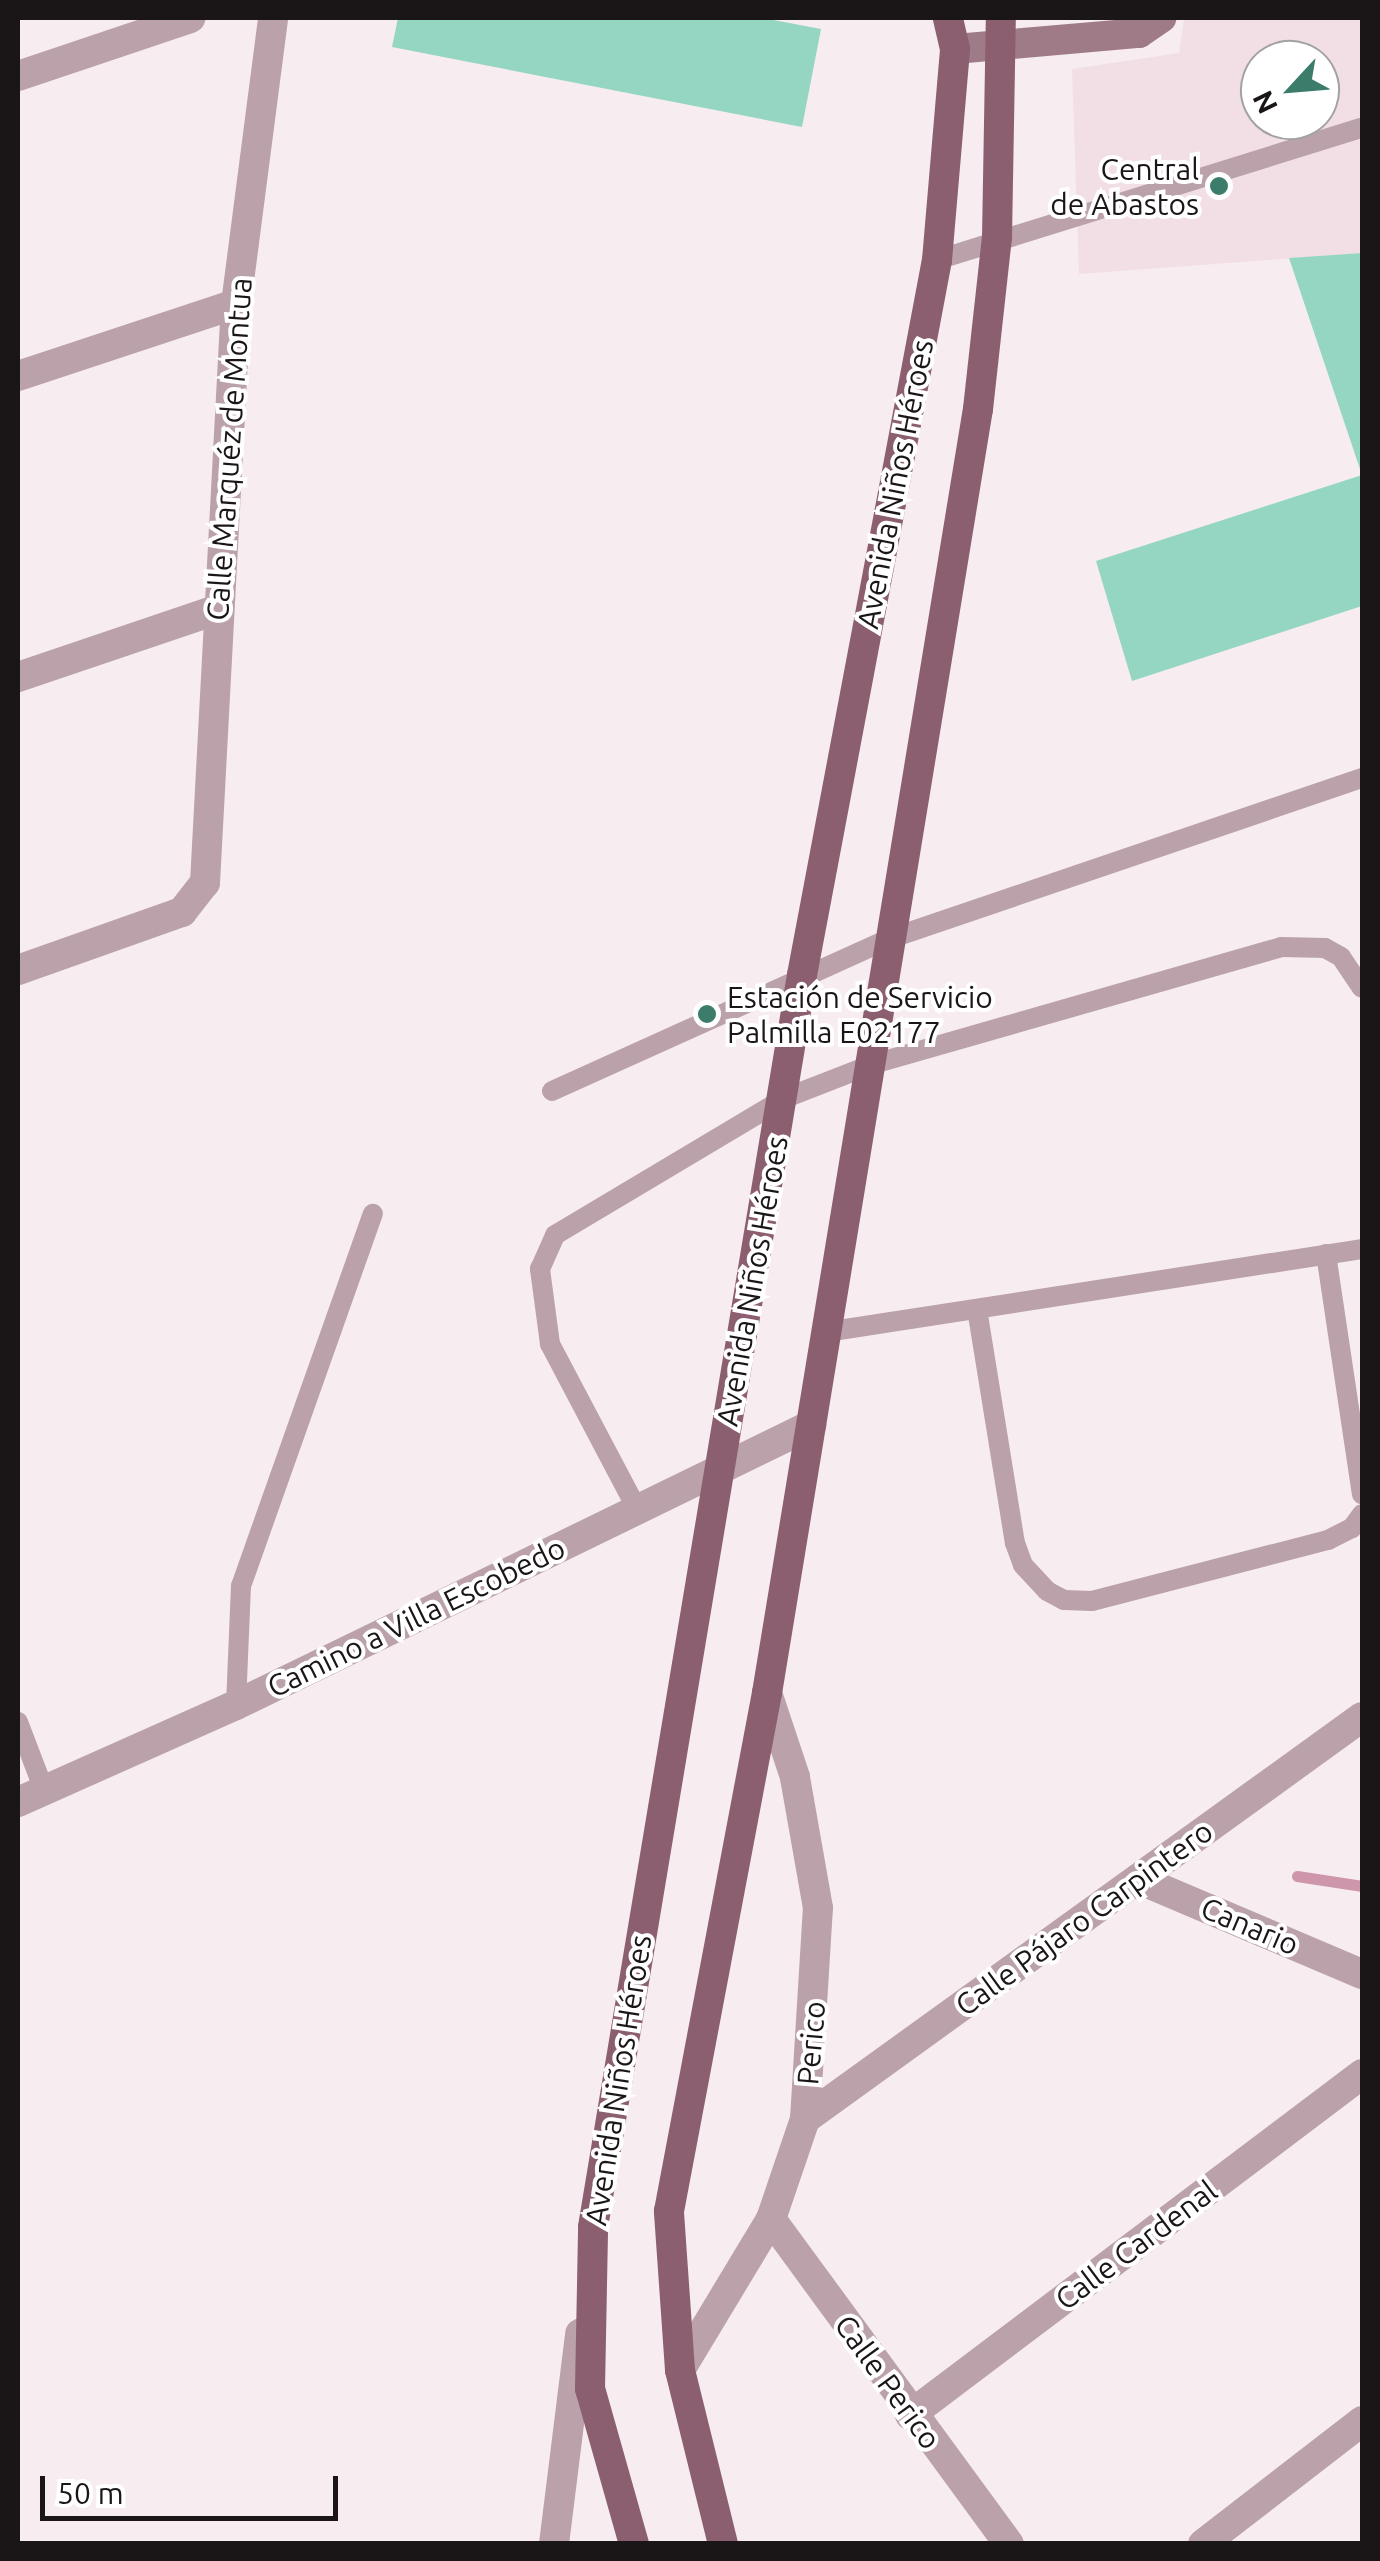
<!DOCTYPE html>
<html>
<head>
<meta charset="utf-8">
<style>
	body { margin:0 }
	#map { position:relative; width:1380px; height:2561px; overflow:hidden; background:#f7ecf0; font-family:Ubuntu,sans-serif }
	div>[style] { position:absolute }
	.built>* { inset:0; background:#f2dfe6 }
	.stream>* { height:11px; margin:-5.5px; padding:0 5.5px; transform-origin:5.5px; border-radius:5.5px; background:#cd96ab }
	.building>* { inset:0; background:#95d6c2 }
	.lane>* { height:20px; margin:-10px; padding:0 10px; transform-origin:10px; border-radius:10px; background:#baa1aa }
	.street>* { height:30px; margin:-15px; padding:0 15px; transform-origin:15px; border-radius:15px; background:#baa1aa }
	.secondary>* { height:30px; margin:-15px; padding:0 15px; transform-origin:15px; border-radius:15px; background:#9f7b88 }
	.primary>* { height:30px; margin:-15px; padding:0 15px; transform-origin:15px; border-radius:15px; background:#8b5f70 }
	.dots>* { width:28px; height:28px; translate:-50% -50%; box-sizing:border-box; border:5px solid #fff; border-radius:50% }
	span { translate:-50% -50%; white-space:nowrap; text-align:center; line-height:1.15; -webkit-text-stroke:8px #fff; paint-order:stroke }
	.poi-label { font-size:30px; color:#1a1618 }
	.right { translate:-100% -50%; text-align:right }
	.left { translate:0 -50%; text-align:left }
	.street-label { font-size:30px; color:#1a1618 }
	.frame { position:absolute; inset:0; border:20px solid #1a1618; pointer-events:none }
	.north { position:absolute; left:1240px; top:40px; width:100px; height:100px; box-sizing:border-box; background:#fff; border:2px solid #a3a2a3; border-radius:50%; rotate:244deg; font-size:28px; font-weight:700; line-height:40px; text-align:center; color:#1a1618 }
	.north::after { content:''; display:block; margin:auto; width:35px; height:45px; background:#3c7c6b; clip-path:polygon(50% 0,100% 100%,50% 72%,0 100%) }
	.scale { position:absolute; left:40px; top:2476px; width:298px; height:45px; box-sizing:border-box; border:5px solid #1a1618; border-top:0; padding-left:12px; font-size:30px; line-height:35px; white-space:nowrap; color:#1a1618; -webkit-text-stroke:8px #fff; paint-order:stroke }
</style>
</head>
<body>
<div id="map">
	<div class="built">
		<i style="clip-path:polygon(evenodd,1184px 18px,1362px 18px,1362px 253px,1079px 274px,1072px 69px,1179px 53px,1184px 18px,1260px 60px,1320px 60px,1320px 120px,1260px 120px,1260px 60px)"></i>
	</div>
	<div class="stream">
		<i style="left:1297px;top:1876px;width:66px;rotate:8.7deg"></i>
	</div>
	<div class="building">
		<i style="clip-path:polygon(398px 18px,763px 18px,821px 29px,802px 127px,392px 47px)"></i>
		<i style="clip-path:polygon(1362px 253px,1362px 606px,1132px 681px,1096px 561px,1362px 475px,1289px 258px)"></i>
	</div>
	<div class="lane">
		<i style="left:937px;top:260px;width:445px;rotate:-17.3deg"></i>
		<i style="left:552px;top:1091px;width:367px;rotate:-24.3deg"></i>
		<i style="left:886px;top:940px;width:503px;rotate:-18.8deg"></i>
		<i style="left:1326px;top:1254px;width:243px;rotate:81.5deg"></i>
		<i style="left:977px;top:1309px;width:237px;rotate:80.8deg"></i>
		<i style="left:1015px;top:1543px;width:23px;rotate:70deg"></i>
		<i style="left:1023px;top:1565px;width:35px;rotate:47deg"></i>
		<i style="left:1047px;top:1591px;width:19px;rotate:28deg"></i>
		<i style="left:1064px;top:1600px;width:28px;rotate:2deg"></i>
		<i style="left:1092px;top:1601px;width:244px;rotate:-14.5deg"></i>
		<i style="left:1328px;top:1540px;width:27px;rotate:-27deg"></i>
		<i style="left:1352px;top:1528px;width:17px;rotate:-54deg"></i>
		<i style="left:826px;top:1332px;width:542px;rotate:-8.8deg"></i>
		<i style="left:637px;top:1509px;width:187px;rotate:-117.8deg"></i>
		<i style="left:550px;top:1344px;width:76px;rotate:-97.6deg"></i>
		<i style="left:540px;top:1269px;width:37px;rotate:-66deg"></i>
		<i style="left:555px;top:1235px;width:265px;rotate:-30.8deg"></i>
		<i style="left:783px;top:1099px;width:93px;rotate:-21.3deg"></i>
		<i style="left:870px;top:1065px;width:428px;rotate:-16deg"></i>
		<i style="left:1281px;top:947px;width:44px;rotate:1.3deg"></i>
		<i style="left:1325px;top:948px;width:18px;rotate:29deg"></i>
		<i style="left:1341px;top:957px;width:37px;rotate:56deg"></i>
		<i style="left:236px;top:1705px;width:119px;rotate:-87.6deg"></i>
		<i style="left:241px;top:1586px;width:395px;rotate:-70.5deg"></i>
		<i style="left:18px;top:1722px;width:73px;rotate:69.1deg"></i>
	</div>
	<div class="street">
		<i style="left:18px;top:76px;width:182px;rotate:-18.6deg"></i>
		<i style="left:18px;top:376px;width:230px;rotate:-18.3deg"></i>
		<i style="left:18px;top:677px;width:212px;rotate:-18.7deg"></i>
		<i style="left:18px;top:970px;width:174px;rotate:-19.5deg"></i>
		<i style="left:182px;top:912px;width:37px;rotate:-52deg"></i>
		<i style="left:205px;top:883px;width:580px;rotate:-86.94deg"></i>
		<i style="left:236px;top:304px;width:288px;rotate:-82.6deg"></i>
		<i style="left:18px;top:1802px;width:239px;rotate:-24deg"></i>
		<i style="left:236px;top:1705px;width:640px;rotate:-25.96deg"></i>
		<i style="left:1138px;top:1879px;width:243px;rotate:23deg"></i>
		<i style="left:805px;top:2119px;width:687px;rotate:-35.82deg"></i>
		<i style="left:771px;top:2219px;width:403px;rotate:53.8deg"></i>
		<i style="left:680px;top:2370px;width:176px;rotate:-58.9deg"></i>
		<i style="left:771px;top:2219px;width:106px;rotate:-71.2deg"></i>
		<i style="left:805px;top:2119px;width:211px;rotate:-86.5deg"></i>
		<i style="left:818px;top:1908px;width:133px;rotate:-100deg"></i>
		<i style="left:795px;top:1777px;width:89px;rotate:-108.4deg"></i>
		<i style="left:910px;top:2415px;width:566px;rotate:-37.03deg"></i>
		<i style="left:554px;top:2544px;width:212px;rotate:-82.9deg"></i>
		<i style="left:1203px;top:2544px;width:201px;rotate:-37.7deg"></i>
	</div>
	<div class="secondary">
		<i style="left:955px;top:49px;width:185px;rotate:-5deg"></i>
		<i style="left:1139px;top:33px;width:27px;rotate:-34deg"></i>
	</div>
	<div class="primary">
		<i style="left:634px;top:2544px;width:161px;rotate:-105.8deg"></i>
		<i style="left:590px;top:2389px;width:162px;rotate:-88.9deg"></i>
		<i style="left:593px;top:2227px;width:1269px;rotate:-80.52deg"></i>
		<i style="left:802px;top:975px;width:728px;rotate:-79.31deg"></i>
		<i style="left:937px;top:260px;width:212px;rotate:-85.1deg"></i>
		<i style="left:955px;top:49px;width:32px;rotate:-103deg"></i>
		<i style="left:723px;top:2544px;width:179px;rotate:-103.9deg"></i>
		<i style="left:680px;top:2370px;width:159px;rotate:-94deg"></i>
		<i style="left:669px;top:2211px;width:527px;rotate:-79.29deg"></i>
		<i style="left:767px;top:1693px;width:1301px;rotate:-80.67deg"></i>
		<i style="left:978px;top:409px;width:172px;rotate:-83.7deg"></i>
		<i style="left:997px;top:238px;width:220px;rotate:-89deg"></i>
	</div>
	<div class="dots">
		<i style="left:1219px;top:186px;background:#3c7c6b"></i>
		<i style="left:707px;top:1014px;background:#3c7c6b"></i>
	</div>
	<div class="poi-label">
		<span class="right" style="left:1199px;top:186px">Central<br>de Abastos</span>
		<span class="left" style="left:727px;top:1014px">Estación de Servicio<br>Palmilla E02177</span>
	</div>
	<div class="street-label">
		<span style="left:229px;top:449px;rotate:-86deg">Calle Marquéz de Montua</span>
		<span style="left:895px;top:484px;rotate:-79deg">Avenida Niños Héroes</span>
		<span style="left:752px;top:1281px;rotate:-80deg">Avenida Niños Héroes</span>
		<span style="left:416px;top:1617px;rotate:-26deg">Camino a Villa Escobedo</span>
		<span style="left:1084px;top:1918px;rotate:-36deg">Calle Pájaro Carpintero</span>
		<span style="left:1250px;top:1926px;rotate:23deg">Canario</span>
		<span style="left:811px;top:2043px;rotate:-85deg">Perico</span>
		<span style="left:618px;top:2080px;rotate:-81deg">Avenida Niños Héroes</span>
		<span style="left:1136px;top:2245px;rotate:-37deg">Calle Cardenal</span>
		<span style="left:888px;top:2382px;rotate:54deg">Calle Perico</span>
	</div>
	<div class="frame"></div>
	<div class="north">N</div>
	<div class="scale">50 m</div>
</div>
</body>
</html>
